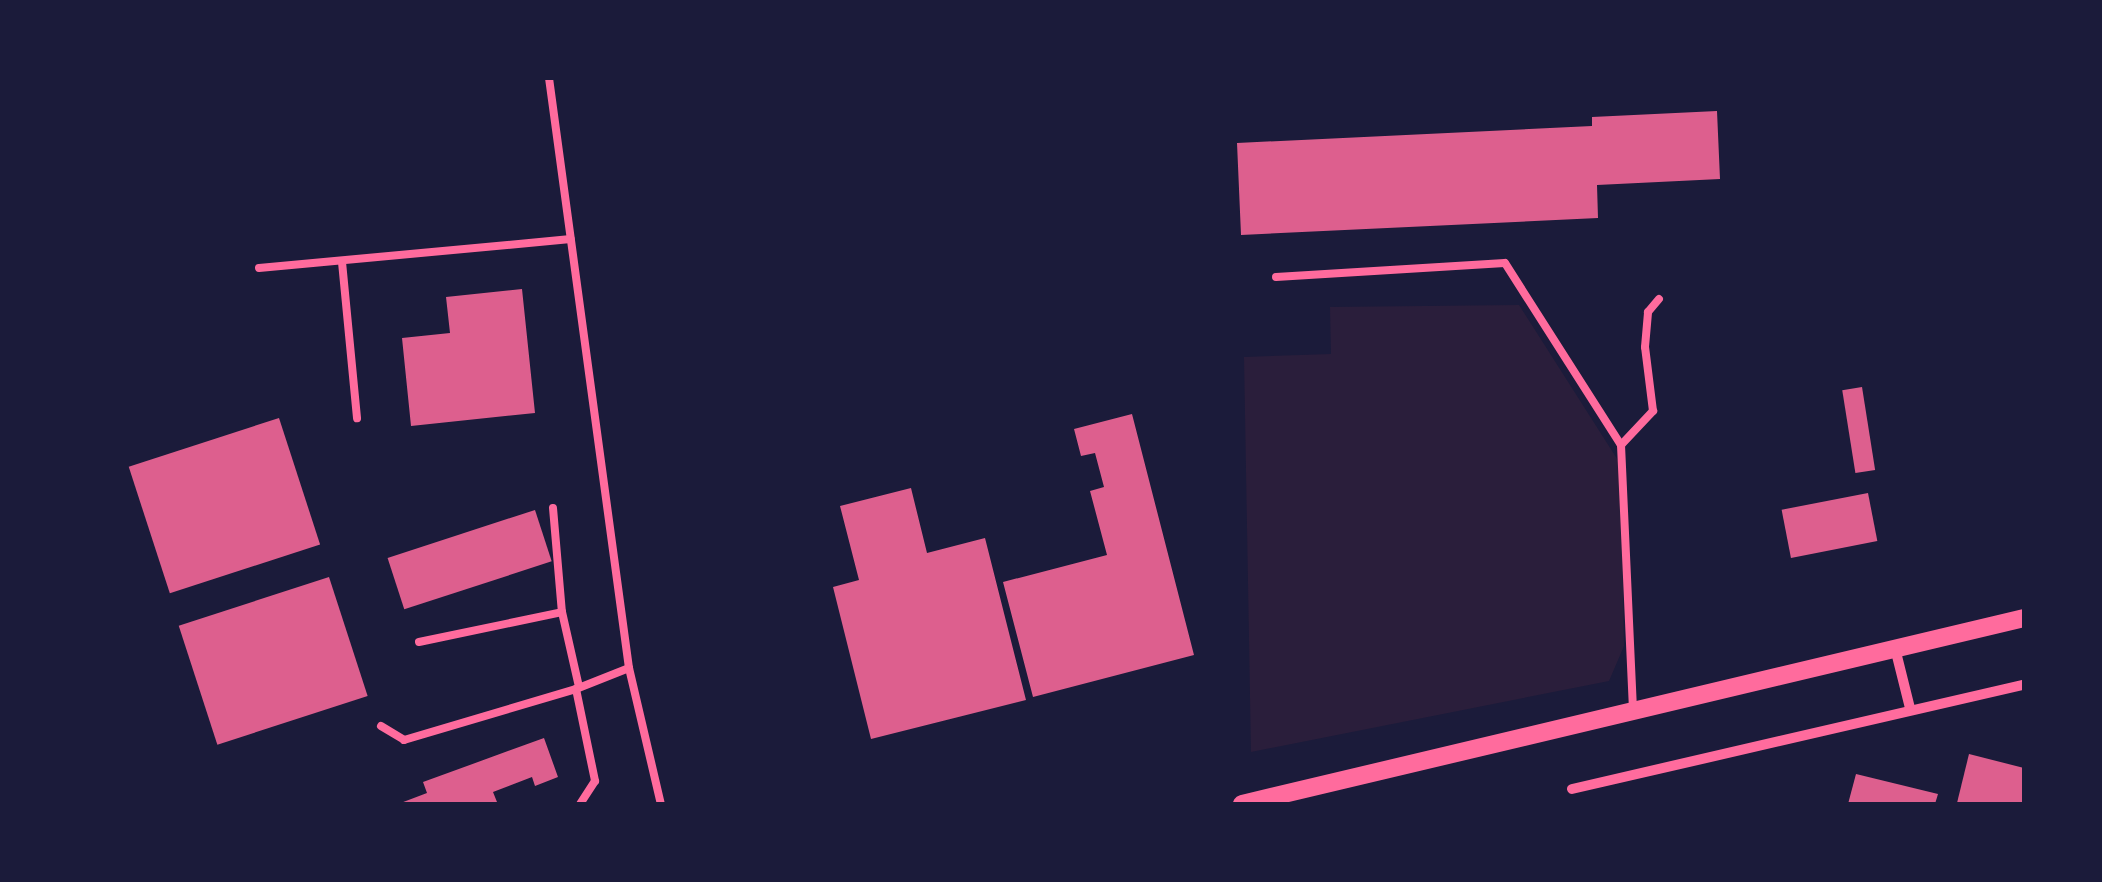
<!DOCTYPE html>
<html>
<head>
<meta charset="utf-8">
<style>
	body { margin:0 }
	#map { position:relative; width:2102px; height:882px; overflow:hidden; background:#1b1b3a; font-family:Cabin,sans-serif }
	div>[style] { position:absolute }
	.green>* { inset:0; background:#2a1e3b }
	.building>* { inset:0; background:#dd5f8e; transform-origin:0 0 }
	.service>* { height:8px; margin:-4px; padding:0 4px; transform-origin:4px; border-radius:4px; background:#ff6b9d }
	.minor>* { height:10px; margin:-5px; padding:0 5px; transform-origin:5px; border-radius:5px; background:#ff6b9d }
	.tertiary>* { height:18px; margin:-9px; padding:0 9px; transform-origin:9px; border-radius:9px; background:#ff6b9d }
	span { translate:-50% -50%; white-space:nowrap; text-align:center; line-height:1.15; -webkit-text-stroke:10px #1b1b3a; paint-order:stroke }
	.frame { position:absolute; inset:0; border:80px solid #1b1b3a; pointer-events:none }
</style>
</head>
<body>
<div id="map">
	<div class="green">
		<i style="clip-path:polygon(1519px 305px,1621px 465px,1624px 646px,1609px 681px,1251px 752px,1244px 357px,1331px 354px,1330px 307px)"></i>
	</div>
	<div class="building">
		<i style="clip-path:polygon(1717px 111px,1720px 179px,1597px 185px,1598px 218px,1241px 235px,1237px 143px,1592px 126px,1592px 117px)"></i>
		<i style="clip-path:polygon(522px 289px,535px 413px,411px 426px,402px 338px,450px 333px,446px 297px)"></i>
		<i style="left:1862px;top:387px;width:84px;height:20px;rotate:81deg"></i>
		<i style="clip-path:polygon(1132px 414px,1194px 655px,1033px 697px,1003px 582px,1107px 555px,1090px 491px,1104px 487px,1095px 453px,1081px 456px,1074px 429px)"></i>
		<i style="left:279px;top:418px;width:133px;height:158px;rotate:72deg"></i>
		<i style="clip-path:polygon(911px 488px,927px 553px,985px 538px,1026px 700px,871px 739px,833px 587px,859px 580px,840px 506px)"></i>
		<i style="left:1868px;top:493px;width:49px;height:88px;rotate:79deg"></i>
		<i style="left:535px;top:510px;width:54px;height:155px;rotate:72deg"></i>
		<i style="left:329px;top:577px;width:125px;height:158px;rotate:72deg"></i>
		<i style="clip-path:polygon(544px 738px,558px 777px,535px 786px,532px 777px,493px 792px,497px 802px,489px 804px,398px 804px,427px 793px,423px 782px)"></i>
		<i style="clip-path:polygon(1969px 754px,2024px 768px,2024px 804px,1957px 803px)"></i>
		<i style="clip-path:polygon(1856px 774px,1938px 794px,1935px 804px,1848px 804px)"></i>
	</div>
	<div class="service">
		<i style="left:549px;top:78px;width:595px;rotate:82.28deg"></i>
		<i style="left:629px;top:668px;width:140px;rotate:76.8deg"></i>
		<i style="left:342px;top:262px;width:157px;rotate:84.5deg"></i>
		<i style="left:259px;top:268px;width:313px;rotate:-5.3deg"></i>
		<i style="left:1276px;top:277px;width:229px;rotate:-3.5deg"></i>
		<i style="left:1505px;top:263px;width:216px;rotate:57.5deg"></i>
		<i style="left:1621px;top:445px;width:264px;rotate:87.4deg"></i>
		<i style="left:1621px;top:445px;width:47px;rotate:-46.7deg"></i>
		<i style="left:1653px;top:411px;width:64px;rotate:-97.1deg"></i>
		<i style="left:1645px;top:347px;width:35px;rotate:-85deg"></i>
		<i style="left:1648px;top:312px;width:17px;rotate:-50deg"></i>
		<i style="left:553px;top:508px;width:104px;rotate:85.1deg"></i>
		<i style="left:562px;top:612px;width:77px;rotate:77.2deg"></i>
		<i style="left:419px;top:642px;width:146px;rotate:-11.8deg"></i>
		<i style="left:576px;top:689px;width:94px;rotate:78.3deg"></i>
		<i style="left:595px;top:781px;width:27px;rotate:123deg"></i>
		<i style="left:381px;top:726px;width:27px;rotate:31deg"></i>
		<i style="left:404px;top:740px;width:179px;rotate:-16.5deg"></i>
		<i style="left:576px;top:689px;width:57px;rotate:-21.6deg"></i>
	</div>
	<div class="minor">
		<i style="left:1895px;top:648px;width:62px;rotate:76deg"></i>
		<i style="left:1572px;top:789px;width:464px;rotate:-13deg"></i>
	</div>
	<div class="tertiary">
		<i style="left:1242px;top:804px;width:804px;rotate:-13.38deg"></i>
	</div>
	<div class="frame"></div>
</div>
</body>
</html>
